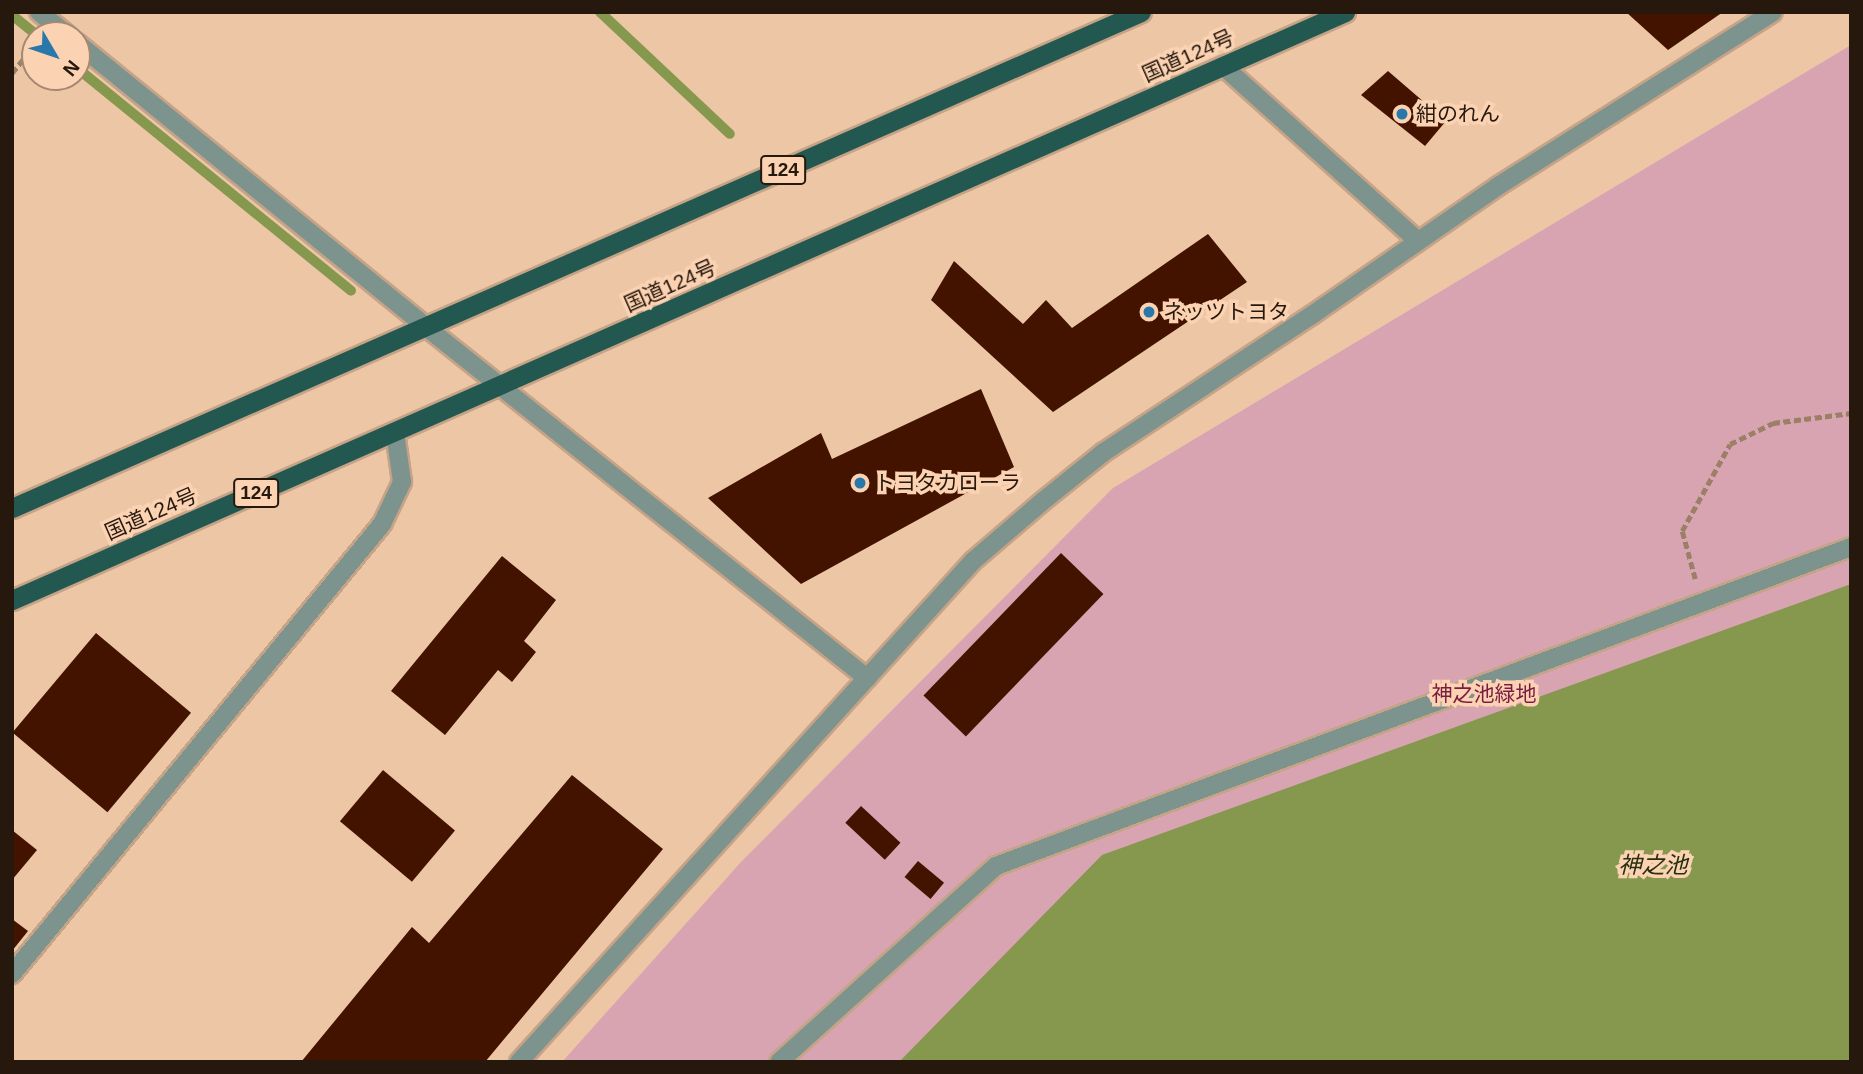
<!DOCTYPE html>
<html>
<head>
<meta charset="utf-8">
<style>
	body { margin:0 }
	#map { position:relative; width:1863px; height:1074px; overflow:hidden; background:#edc6a6; font-family:Helvetica,"Noto Sans JP",sans-serif }
	div>[style] { position:absolute }
	.green>* { inset:0; background:#d8a4b2 }
	.water>* { inset:0; background:#85984d }
	.stream>* { height:10px; margin:-5px; padding:0 5px; transform-origin:5px; border-radius:5px; background:#85984d }
	.building>* { inset:0; background:#441300; transform-origin:0 0 }
	.path>* { height:4.5px; margin-top:-2.25px; transform-origin:0; background:repeating-linear-gradient(90deg,#9c7f67 0 7px,transparent 0 10.5px) }
	.roads { filter:drop-shadow(2px 0 #c5a387) drop-shadow(-2px 0 #c5a387) drop-shadow(0 2px #c5a387) drop-shadow(0 -2px #c5a387) }
	.service>* { height:18px; margin:-9px; padding:0 9px; transform-origin:9px; border-radius:9px; background:#7c938e }
	.minor>* { height:18px; margin:-9px; padding:0 9px; transform-origin:9px; border-radius:9px; background:#7c938e }
	.tertiary>* { height:18px; margin:-9px; padding:0 9px; transform-origin:9px; border-radius:9px; background:#7c938e }
	.trunk>* { height:19px; margin:-9.5px; padding:0 9.5px; transform-origin:9.5px; border-radius:9.5px; background:#235850 }
	.dots>* { width:19px; height:19px; translate:-50% -50%; box-sizing:border-box; border:4px solid #fbd3b3; border-radius:50% }
	span { translate:-50% -50%; white-space:nowrap; text-align:center; line-height:1.15; -webkit-text-stroke:7px #fbd3b3; paint-order:stroke }
	.shield-label span { padding:2px 5px; background:#fbd3b3; border:2px solid; border-radius:5px; -webkit-text-stroke-width:0 }
	.shield-label { font-size:19px; color:#26180c; font-weight:700 }
	.street-label { font-size:21px; color:#26180c }
	.poi-label { font-size:21px; color:#26180c }
	.left { translate:0 -50%; text-align:left }
	.park-label { font-size:21px; color:#7a1b42 }
	.water-label { font-size:23px; color:#272f0e; font-style:italic }
	.frame { position:absolute; inset:0; border:14px solid #26180c; pointer-events:none }
	.north { position:absolute; left:21px; top:21px; width:70px; height:70px; box-sizing:border-box; background:#fbd3b3; border:2px solid #a68870; border-radius:50%; rotate:129deg; font-size:19px; font-weight:700; line-height:28px; text-align:center; color:#26180c }
	.north::after { content:''; display:block; margin:auto; width:24px; height:32px; background:#2978aa; clip-path:polygon(50% 0,100% 100%,50% 72%,0 100%) }
</style>
</head>
<body>
<div id="map">
	<div class="green">
		<i style="clip-path:polygon(1851px 45px,1851px 1062px,562px 1062px,741px 862px,1113px 488px)"></i>
	</div>
	<div class="water">
		<i style="clip-path:polygon(1851px 584px,1851px 1062px,899px 1062px,1102px 855px)"></i>
	</div>
	<div class="stream">
		<i style="left:600px;top:12px;width:178px;rotate:43.2deg"></i>
		<i style="left:12px;top:15px;width:32px;rotate:39deg"></i>
		<i style="left:77px;top:68px;width:353px;rotate:39.1deg"></i>
	</div>
	<div class="building">
		<i style="clip-path:polygon(1626px 12px,1723px 12px,1668px 50px)"></i>
		<i style="clip-path:polygon(1388px 71px,1446px 121px,1425px 146px,1361px 95px)"></i>
		<i style="clip-path:polygon(1208px 234px,1247px 282px,1053px 412px,931px 300px,954px 261px,1023px 324px,1046px 300px,1072px 328px)"></i>
		<i style="clip-path:polygon(981px 389px,1014px 467px,801px 584px,708px 498px,821px 433px,832px 459px)"></i>
		<i style="left:1061px;top:553px;width:59px;height:198px;rotate:44deg"></i>
		<i style="clip-path:polygon(502px 556px,556px 600px,524px 641px,536px 652px,512px 682px,498px 670px,445px 735px,391px 691px)"></i>
		<i style="left:96px;top:633px;width:124px;height:130px;rotate:40deg"></i>
		<i style="left:383px;top:770px;width:94px;height:67px;rotate:40deg"></i>
		<i style="clip-path:polygon(572px 775px,663px 849px,485px 1062px,301px 1062px,412px 927px,429px 943px)"></i>
		<i style="left:861px;top:806px;width:54px;height:23px;rotate:43deg"></i>
		<i style="clip-path:polygon(12px 830px,37px 850px,12px 880px)"></i>
		<i style="left:918px;top:861px;width:34px;height:21px;rotate:40deg"></i>
		<i style="clip-path:polygon(12px 919px,28px 931px,12px 951px)"></i>
	</div>
	<div class="path">
		<i style="left:12px;top:73px;width:36px;rotate:-51deg"></i>
		<i style="left:1695px;top:579px;width:50px;rotate:-105.2deg"></i>
		<i style="left:1682px;top:531px;width:99px;rotate:-61.1deg"></i>
		<i style="left:1730px;top:444px;width:48px;rotate:-26deg"></i>
		<i style="left:1773px;top:423px;width:79px;rotate:-7.3deg"></i>
	</div>
	<div class="roads">
		<div class="service">
			<i style="left:779px;top:1062px;width:292px;rotate:-42.1deg"></i>
			<i style="left:996px;top:866px;width:913px;rotate:-20.46deg"></i>
		</div>
		<div class="minor">
			<i style="left:39px;top:12px;width:36px;rotate:39deg"></i>
			<i style="left:77px;top:43px;width:450px;rotate:39.1deg"></i>
			<i style="left:12px;top:974px;width:583px;rotate:-50.57deg"></i>
			<i style="left:382px;top:524px;width:47px;rotate:-64.5deg"></i>
			<i style="left:402px;top:482px;width:50px;rotate:-98deg"></i>
		</div>
		<div class="tertiary">
			<i style="left:1223px;top:66px;width:262px;rotate:41.9deg"></i>
			<i style="left:426px;top:327px;width:564px;rotate:38.52deg"></i>
			<i style="left:519px;top:1062px;width:676px;rotate:-47.82deg"></i>
			<i style="left:973px;top:561px;width:92px;rotate:-40.6deg"></i>
			<i style="left:1043px;top:501px;width:78px;rotate:-38.8deg"></i>
			<i style="left:1104px;top:452px;width:249px;rotate:-33.4deg"></i>
			<i style="left:1312px;top:315px;width:226px;rotate:-34.7deg"></i>
			<i style="left:1498px;top:186px;width:325px;rotate:-32.3deg"></i>
		</div>
		<div class="trunk">
			<i style="left:12px;top:508px;width:1233px;rotate:-23.72deg"></i>
			<i style="left:12px;top:600px;width:1457px;rotate:-23.8deg"></i>
		</div>
	</div>
	<div class="dots">
		<i style="left:1402px;top:114px;background:#2978aa"></i>
		<i style="left:1149px;top:312px;background:#2978aa"></i>
		<i style="left:860px;top:483px;background:#2978aa"></i>
	</div>
	<div class="shield-label">
		<span style="left:783px;top:170px">124</span>
		<span style="left:256px;top:493px">124</span>
	</div>
	<div class="street-label">
		<span style="left:1188px;top:56px;rotate:-24deg">国道124号</span>
		<span style="left:670px;top:286px;rotate:-24deg">国道124号</span>
		<span style="left:151px;top:514px;rotate:-24deg">国道124号</span>
	</div>
	<div class="poi-label">
		<span class="left" style="left:1416px;top:114px">紺のれん</span>
		<span class="left" style="left:1163px;top:312px">ネッツトヨタ</span>
		<span class="left" style="left:874px;top:483px">トヨタカローラ</span>
	</div>
	<div class="park-label">
		<span style="left:1484px;top:694px">神之池緑地</span>
	</div>
	<div class="water-label">
		<span style="left:1653px;top:865px">神之池</span>
	</div>
	<div class="frame"></div>
	<div class="north">N</div>
</div>
</body>
</html>
